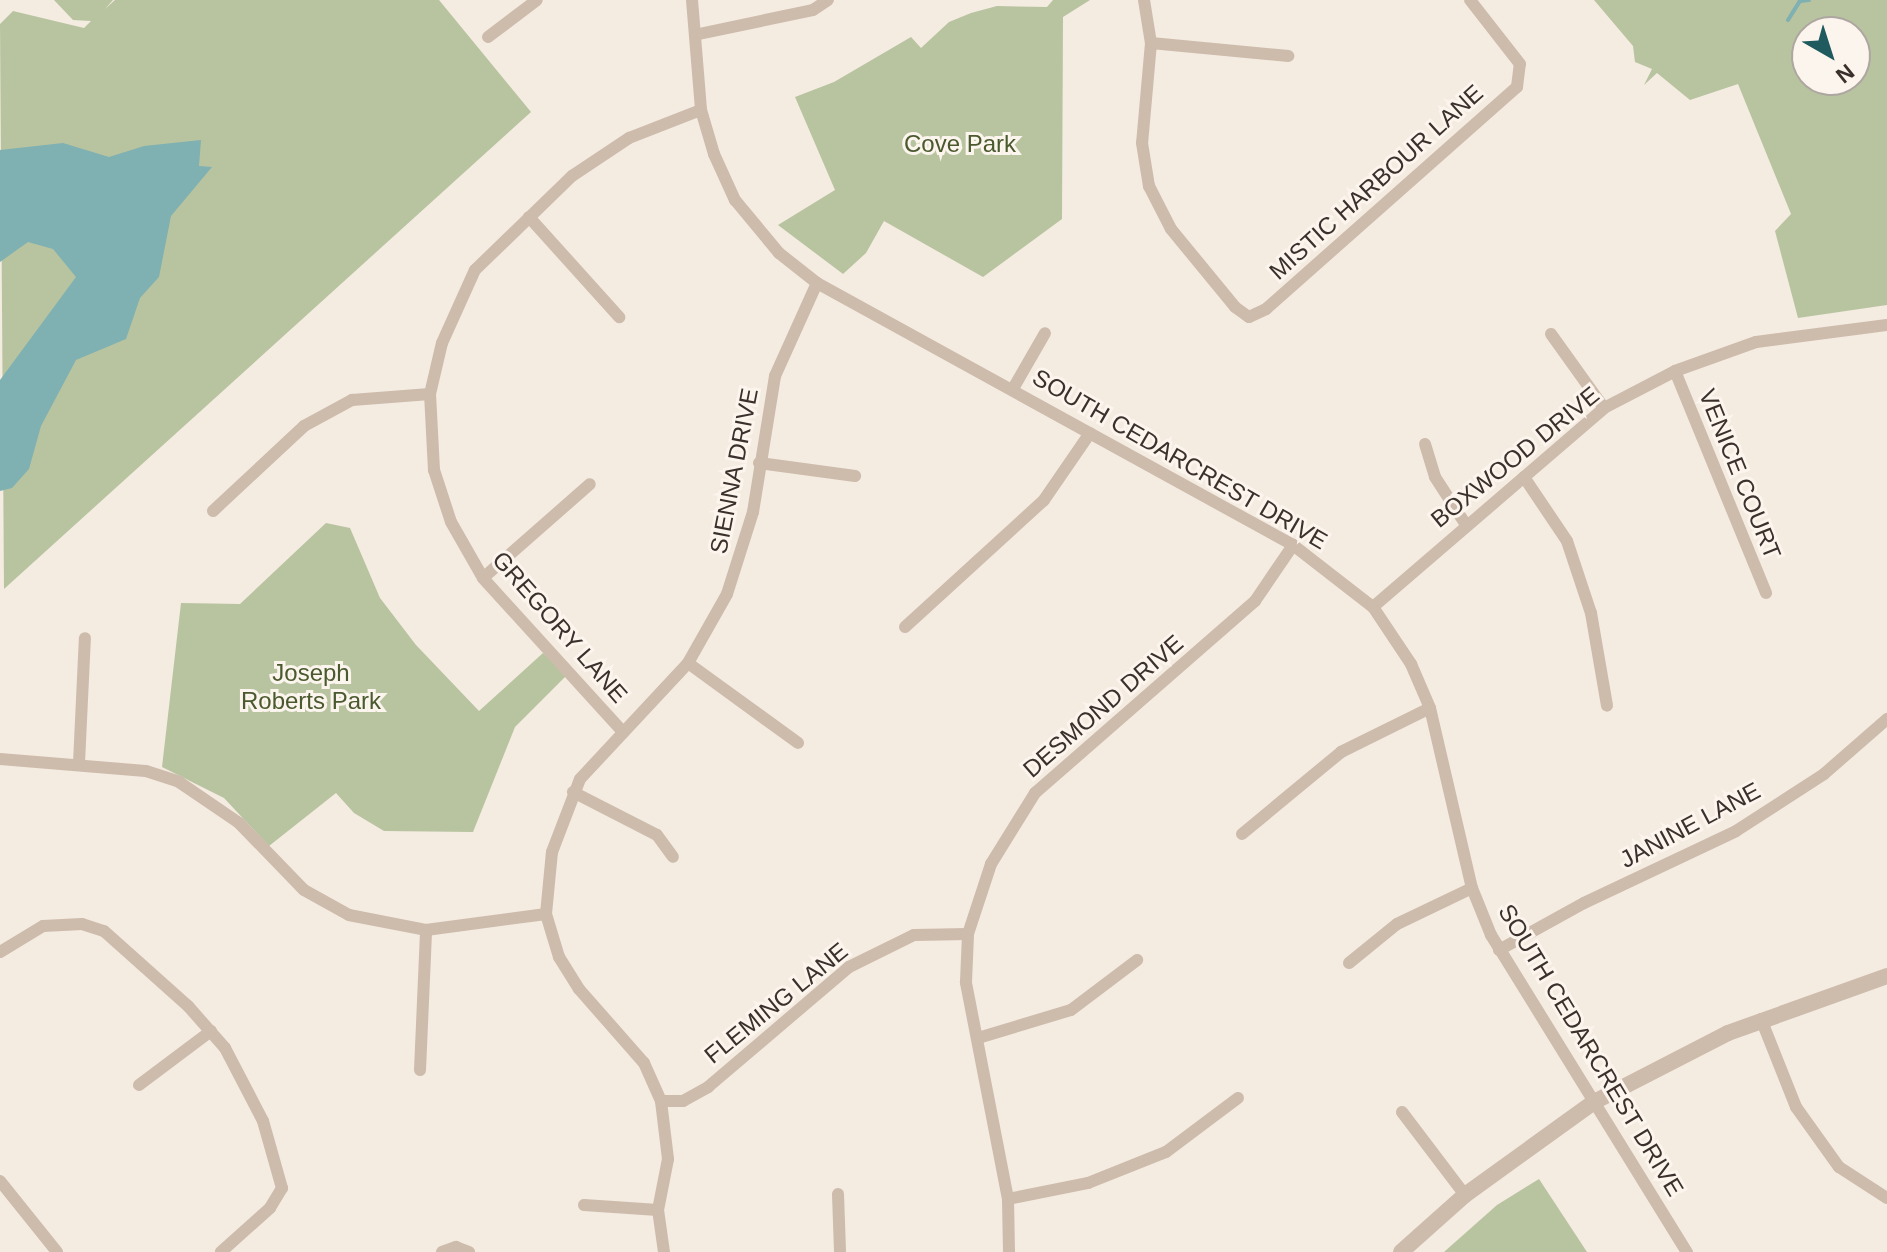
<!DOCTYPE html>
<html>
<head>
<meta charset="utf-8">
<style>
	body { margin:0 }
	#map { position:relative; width:1887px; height:1252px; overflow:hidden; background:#f4ebe1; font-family:Helvetica,sans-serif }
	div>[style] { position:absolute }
	.green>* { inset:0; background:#b8c4a0 }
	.water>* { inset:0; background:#7fb0b2 }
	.stream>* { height:4px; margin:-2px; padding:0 2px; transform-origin:2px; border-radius:2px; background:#7fb0b2 }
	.minor>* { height:12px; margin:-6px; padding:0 6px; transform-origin:6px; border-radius:6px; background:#cdbbac }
	.tertiary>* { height:16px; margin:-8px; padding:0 8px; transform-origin:8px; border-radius:8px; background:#cdbbac }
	span { translate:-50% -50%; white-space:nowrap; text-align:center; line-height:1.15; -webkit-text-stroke:6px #fbf5ee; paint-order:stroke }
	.park-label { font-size:24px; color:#4a5a2e }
	.street-label { font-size:24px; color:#3b302b }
	.north { position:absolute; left:1791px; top:16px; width:80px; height:80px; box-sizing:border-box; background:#fbf5ee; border:2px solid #aea6a0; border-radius:50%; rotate:141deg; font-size:22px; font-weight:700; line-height:32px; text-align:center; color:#3b302b }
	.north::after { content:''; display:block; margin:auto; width:28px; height:36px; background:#1f5a5e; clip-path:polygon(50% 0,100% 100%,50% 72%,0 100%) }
</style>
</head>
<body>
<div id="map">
	<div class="green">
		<i style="clip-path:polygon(54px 0,113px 0,105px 9px,115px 0,439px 0,531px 112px,4px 589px,0 24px,13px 11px,84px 28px,91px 21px,73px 20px)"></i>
		<i style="clip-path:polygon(1053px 0,1090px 0,1063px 17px,1062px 219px,983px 277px,884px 221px,866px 253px,843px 274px,778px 225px,835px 190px,795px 97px,834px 82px,911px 37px,921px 48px,949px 22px,971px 13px,997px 6px,1047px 7px)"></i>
		<i style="clip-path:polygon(evenodd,1594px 0,1887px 0,1887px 305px,1798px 318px,1775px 231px,1791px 214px,1738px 84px,1690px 100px,1657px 73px,1644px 85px,1652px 69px,1635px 62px,1633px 46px,1594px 0,1807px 32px,1855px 32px,1855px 80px,1807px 80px,1807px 32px)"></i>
		<i style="clip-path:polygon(326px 523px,350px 528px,380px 598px,416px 645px,479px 711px,543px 653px,569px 673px,515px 727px,473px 832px,384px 831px,354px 813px,336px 793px,269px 846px,224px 798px,162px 767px,181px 603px,240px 604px)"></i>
		<i style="clip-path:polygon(1539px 1179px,1587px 1252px,1444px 1252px,1497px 1205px)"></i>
	</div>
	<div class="water">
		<i style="clip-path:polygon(201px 140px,199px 166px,212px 167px,171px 216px,159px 277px,140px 298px,126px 339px,76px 360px,41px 426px,29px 469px,12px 488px,0 491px,0 380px,76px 277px,53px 249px,28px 242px,0 262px,0 150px,63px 143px,109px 157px,144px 146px)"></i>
	</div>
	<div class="stream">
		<i style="left:1788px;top:20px;width:22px;rotate:-58deg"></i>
		<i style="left:1800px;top:1px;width:9px;rotate:-6deg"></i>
	</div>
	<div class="minor">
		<i style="left:692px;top:0;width:110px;rotate:85.3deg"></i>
		<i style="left:701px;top:110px;width:46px;rotate:73.5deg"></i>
		<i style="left:714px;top:154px;width:51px;rotate:65.5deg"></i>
		<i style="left:735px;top:200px;width:69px;rotate:50.3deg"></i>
		<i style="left:779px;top:253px;width:48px;rotate:38.3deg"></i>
		<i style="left:817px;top:283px;width:543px;rotate:28.83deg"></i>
		<i style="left:1293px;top:545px;width:101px;rotate:37.8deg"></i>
		<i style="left:1373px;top:607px;width:69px;rotate:56.3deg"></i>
		<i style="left:1411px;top:664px;width:48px;rotate:66.6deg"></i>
		<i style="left:1430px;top:708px;width:185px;rotate:76.9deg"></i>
		<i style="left:1472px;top:888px;width:51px;rotate:68deg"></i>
		<i style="left:1491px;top:935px;width:373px;rotate:58.3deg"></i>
		<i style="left:1144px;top:0;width:44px;rotate:80.8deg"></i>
		<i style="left:1151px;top:43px;width:100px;rotate:95.1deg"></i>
		<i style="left:1142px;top:143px;width:44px;rotate:80.8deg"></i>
		<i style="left:1149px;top:186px;width:48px;rotate:62.9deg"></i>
		<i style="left:1171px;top:229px;width:101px;rotate:50.6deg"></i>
		<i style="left:1235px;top:307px;width:17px;rotate:36deg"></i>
		<i style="left:1249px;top:317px;width:19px;rotate:-25deg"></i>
		<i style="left:1266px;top:309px;width:335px;rotate:-41.5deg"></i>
		<i style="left:1517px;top:87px;width:23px;rotate:-83deg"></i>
		<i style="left:1520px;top:64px;width:81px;rotate:-128deg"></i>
		<i style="left:699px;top:34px;width:116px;rotate:-11.9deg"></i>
		<i style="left:813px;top:10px;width:18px;rotate:-34deg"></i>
		<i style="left:488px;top:37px;width:61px;rotate:-37.1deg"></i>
		<i style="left:1151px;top:43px;width:138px;rotate:5.4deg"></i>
		<i style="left:529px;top:217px;width:135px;rotate:48deg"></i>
		<i style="left:1551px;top:334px;width:91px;rotate:54.4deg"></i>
		<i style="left:1675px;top:371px;width:240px;rotate:67.7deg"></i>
		<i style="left:1014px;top:387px;width:62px;rotate:-60.1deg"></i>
		<i style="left:1425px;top:444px;width:34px;rotate:73deg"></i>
		<i style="left:1435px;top:477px;width:57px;rotate:57.1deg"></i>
		<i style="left:759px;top:463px;width:97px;rotate:7.7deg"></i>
		<i style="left:1524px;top:477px;width:77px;rotate:56.1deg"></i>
		<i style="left:1567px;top:541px;width:76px;rotate:71.6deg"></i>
		<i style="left:1591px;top:613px;width:94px;rotate:80.2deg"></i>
		<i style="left:213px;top:511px;width:125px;rotate:-43deg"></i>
		<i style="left:304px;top:426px;width:55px;rotate:-28.4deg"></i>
		<i style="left:352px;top:400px;width:78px;rotate:-4.4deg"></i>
		<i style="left:483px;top:578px;width:142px;rotate:-41.3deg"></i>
		<i style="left:1373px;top:607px;width:305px;rotate:-40.7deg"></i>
		<i style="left:1604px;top:408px;width:80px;rotate:-27.5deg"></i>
		<i style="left:1675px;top:371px;width:86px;rotate:-19.7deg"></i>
		<i style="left:1756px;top:342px;width:132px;rotate:-7.4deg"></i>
		<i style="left:905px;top:627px;width:188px;rotate:-42.4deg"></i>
		<i style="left:1044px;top:500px;width:81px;rotate:-55.5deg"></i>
		<i style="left:688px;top:663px;width:136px;rotate:36deg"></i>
		<i style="left:623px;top:732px;width:208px;rotate:-132.3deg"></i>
		<i style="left:483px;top:578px;width:64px;rotate:-119.7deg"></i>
		<i style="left:451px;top:522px;width:55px;rotate:-108.1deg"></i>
		<i style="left:434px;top:470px;width:76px;rotate:-93deg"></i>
		<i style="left:430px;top:394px;width:52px;rotate:-76.8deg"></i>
		<i style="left:442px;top:343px;width:80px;rotate:-65.7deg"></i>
		<i style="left:475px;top:270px;width:135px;rotate:-44.1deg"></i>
		<i style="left:572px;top:176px;width:69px;rotate:-33.7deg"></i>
		<i style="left:629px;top:138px;width:77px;rotate:-21.3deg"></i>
		<i style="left:0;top:759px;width:146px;rotate:4.7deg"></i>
		<i style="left:146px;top:771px;width:35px;rotate:18deg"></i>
		<i style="left:179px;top:782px;width:73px;rotate:34.3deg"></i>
		<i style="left:239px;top:823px;width:93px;rotate:45.9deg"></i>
		<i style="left:304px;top:890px;width:51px;rotate:29.1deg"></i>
		<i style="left:349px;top:915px;width:78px;rotate:11deg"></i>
		<i style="left:426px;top:930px;width:121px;rotate:-7.6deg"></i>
		<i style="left:79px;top:763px;width:125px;rotate:-87.3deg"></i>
		<i style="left:573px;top:792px;width:94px;rotate:27.1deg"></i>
		<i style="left:657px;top:835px;width:27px;rotate:54deg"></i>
		<i style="left:1242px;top:834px;width:129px;rotate:-39.6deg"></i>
		<i style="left:1341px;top:752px;width:99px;rotate:-26.3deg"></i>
		<i style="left:1499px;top:950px;width:97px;rotate:-28.9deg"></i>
		<i style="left:1584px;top:903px;width:168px;rotate:-25.3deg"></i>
		<i style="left:1736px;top:831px;width:105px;rotate:-32.9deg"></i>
		<i style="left:1824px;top:774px;width:84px;rotate:-41.1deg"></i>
		<i style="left:0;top:952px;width:50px;rotate:-31.2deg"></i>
		<i style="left:43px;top:926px;width:39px;rotate:-3deg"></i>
		<i style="left:82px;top:924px;width:23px;rotate:18deg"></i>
		<i style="left:104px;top:931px;width:113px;rotate:41.8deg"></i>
		<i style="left:188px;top:1006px;width:56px;rotate:48.6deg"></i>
		<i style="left:225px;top:1048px;width:82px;rotate:62.5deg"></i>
		<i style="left:263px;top:1121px;width:70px;rotate:74.2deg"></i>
		<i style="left:282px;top:1188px;width:23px;rotate:121deg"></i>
		<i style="left:270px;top:1208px;width:66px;rotate:138.1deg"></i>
		<i style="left:1349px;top:963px;width:62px;rotate:-39.1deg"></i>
		<i style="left:1397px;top:924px;width:83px;rotate:-25.6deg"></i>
		<i style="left:1761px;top:1019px;width:95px;rotate:68.3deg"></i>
		<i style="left:1796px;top:1107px;width:74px;rotate:54.4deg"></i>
		<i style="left:1839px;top:1167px;width:57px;rotate:32.9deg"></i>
		<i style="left:978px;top:1038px;width:97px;rotate:-16.8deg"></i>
		<i style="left:1071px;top:1010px;width:83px;rotate:-37.1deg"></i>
		<i style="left:420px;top:1070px;width:140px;rotate:-87.5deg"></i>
		<i style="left:139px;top:1085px;width:90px;rotate:-36.9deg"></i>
		<i style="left:661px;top:1101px;width:22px"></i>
		<i style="left:683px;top:1101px;width:29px;rotate:-29deg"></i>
		<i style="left:708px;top:1087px;width:185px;rotate:-40.4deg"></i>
		<i style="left:849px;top:967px;width:72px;rotate:-26.2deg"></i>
		<i style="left:914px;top:935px;width:54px;rotate:-1.1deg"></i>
		<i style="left:1402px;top:1112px;width:104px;rotate:52.8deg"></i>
		<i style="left:0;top:1181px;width:91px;rotate:51.2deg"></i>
		<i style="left:838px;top:1194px;width:58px;rotate:88deg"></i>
		<i style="left:1008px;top:1199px;width:82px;rotate:-11.3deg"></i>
		<i style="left:1088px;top:1183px;width:84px;rotate:-21.7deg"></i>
		<i style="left:1166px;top:1152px;width:90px;rotate:-36.9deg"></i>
		<i style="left:584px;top:1205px;width:74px;rotate:3.9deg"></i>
		<i style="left:442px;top:1252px;width:15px;rotate:-20deg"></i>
		<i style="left:456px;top:1247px;width:14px;rotate:21deg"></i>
		<i style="left:664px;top:1252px;width:42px;rotate:-98.1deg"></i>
		<i style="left:658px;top:1210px;width:52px;rotate:-78.9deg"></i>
		<i style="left:668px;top:1159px;width:58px;rotate:-96.9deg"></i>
		<i style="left:661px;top:1101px;width:42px;rotate:-114.1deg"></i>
		<i style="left:644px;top:1063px;width:98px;rotate:-131.3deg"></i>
		<i style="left:579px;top:989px;width:38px;rotate:-122deg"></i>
		<i style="left:559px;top:957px;width:45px;rotate:-106.8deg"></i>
		<i style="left:546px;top:914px;width:62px;rotate:-84.5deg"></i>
		<i style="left:552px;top:852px;width:78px;rotate:-69deg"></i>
		<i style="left:580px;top:779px;width:158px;rotate:-47deg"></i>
		<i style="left:688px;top:663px;width:79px;rotate:-60.5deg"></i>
		<i style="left:727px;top:594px;width:86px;rotate:-72.4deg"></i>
		<i style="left:753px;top:512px;width:138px;rotate:-80.8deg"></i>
		<i style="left:775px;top:376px;width:102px;rotate:-65.7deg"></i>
		<i style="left:1009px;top:1252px;width:53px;rotate:-91.1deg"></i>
		<i style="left:1008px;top:1199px;width:221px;rotate:-101deg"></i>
		<i style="left:966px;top:982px;width:48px;rotate:-87.6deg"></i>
		<i style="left:968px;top:934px;width:74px;rotate:-71.8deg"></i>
		<i style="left:991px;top:864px;width:84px;rotate:-58.2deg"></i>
		<i style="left:1035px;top:793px;width:292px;rotate:-41.1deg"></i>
		<i style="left:1255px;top:601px;width:68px;rotate:-55.8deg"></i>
	</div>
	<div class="tertiary">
		<i style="left:1401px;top:1252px;width:86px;rotate:-41.7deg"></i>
		<i style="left:1465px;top:1195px;width:159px;rotate:-35.8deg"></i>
		<i style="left:1594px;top:1102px;width:151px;rotate:-27.2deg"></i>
		<i style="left:1728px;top:1033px;width:169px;rotate:-19.7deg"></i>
	</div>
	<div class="park-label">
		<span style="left:960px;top:144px">Cove Park</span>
		<span style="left:311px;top:687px">Joseph<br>Roberts Park</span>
	</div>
	<div class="street-label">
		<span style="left:1376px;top:182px;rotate:-42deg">MISTIC HARBOUR LANE</span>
		<span style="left:1515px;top:457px;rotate:-39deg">BOXWOOD DRIVE</span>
		<span style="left:1180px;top:459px;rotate:30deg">SOUTH CEDARCREST DRIVE</span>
		<span style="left:734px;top:471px;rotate:-79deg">SIENNA DRIVE</span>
		<span style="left:1740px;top:474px;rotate:68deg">VENICE COURT</span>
		<span style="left:560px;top:627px;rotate:49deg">GREGORY LANE</span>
		<span style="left:1103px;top:706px;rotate:-41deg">DESMOND DRIVE</span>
		<span style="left:1690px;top:825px;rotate:-28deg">JANINE LANE</span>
		<span style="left:776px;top:1003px;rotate:-39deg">FLEMING LANE</span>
		<span style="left:1591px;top:1050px;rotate:59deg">SOUTH CEDARCREST DRIVE</span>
	</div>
	<div class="north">N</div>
</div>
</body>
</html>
